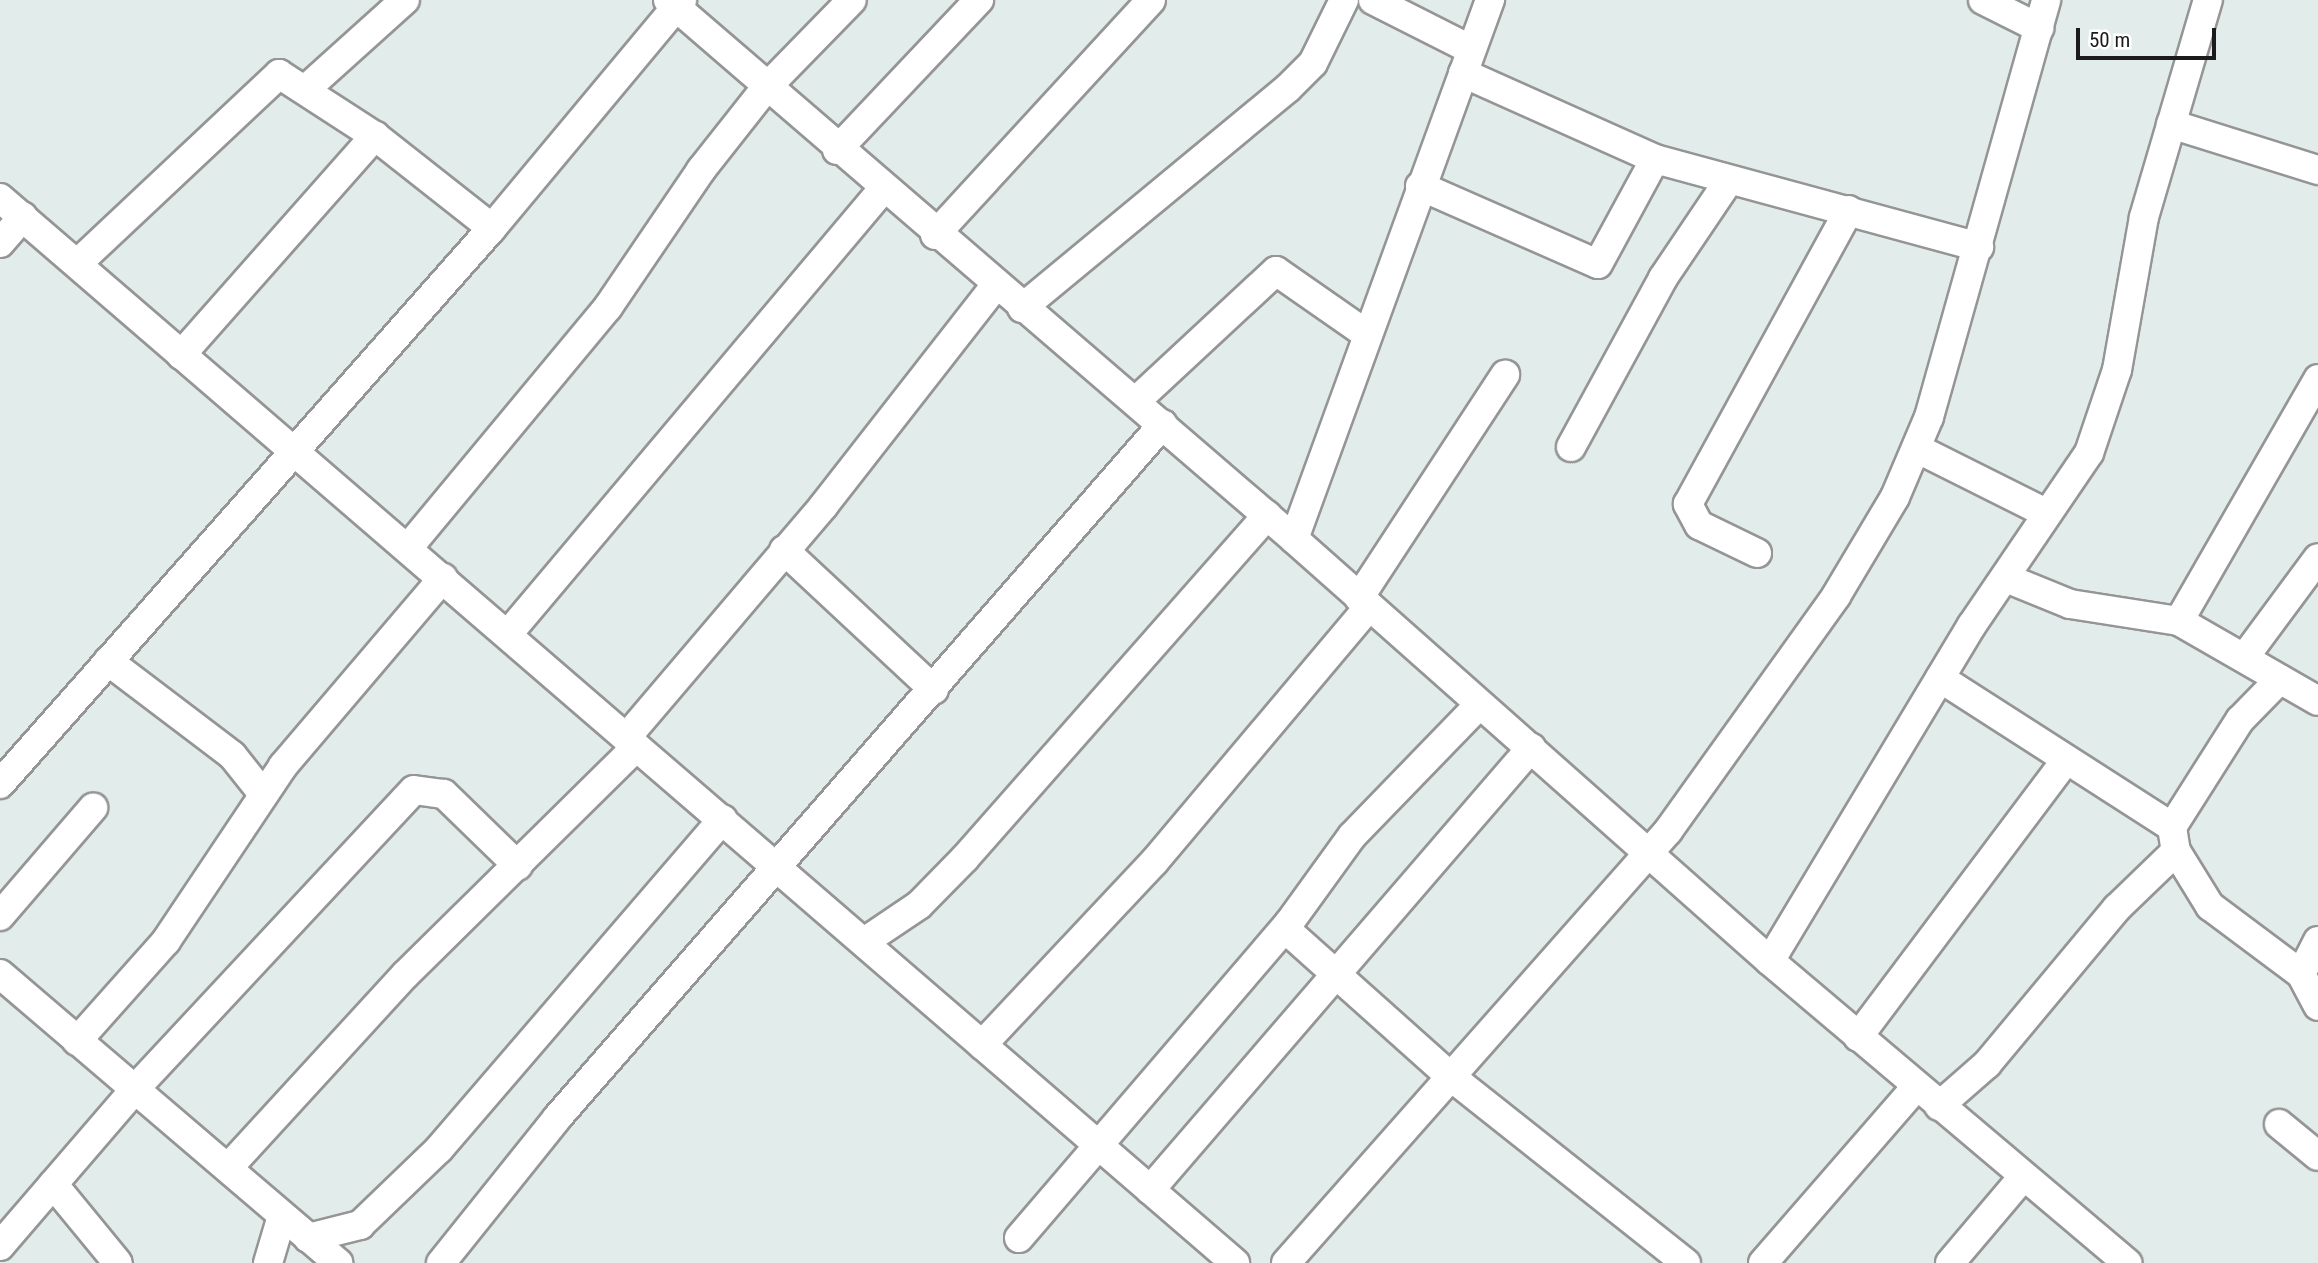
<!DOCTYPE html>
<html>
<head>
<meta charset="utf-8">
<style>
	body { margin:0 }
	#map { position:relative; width:2318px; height:1263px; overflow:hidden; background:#e1eceb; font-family:"Roboto Condensed",sans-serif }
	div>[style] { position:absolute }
	.roads { filter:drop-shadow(2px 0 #959595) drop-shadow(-2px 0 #959595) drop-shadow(0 2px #959595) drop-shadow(0 -2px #959595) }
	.minor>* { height:28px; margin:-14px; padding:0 14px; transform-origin:14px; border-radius:14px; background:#fff }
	span { translate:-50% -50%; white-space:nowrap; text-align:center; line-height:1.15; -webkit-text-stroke:7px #fff; paint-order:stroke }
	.scale { position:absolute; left:2076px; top:28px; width:140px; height:32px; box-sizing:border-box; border:4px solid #1b1b1b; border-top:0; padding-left:9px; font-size:21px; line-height:24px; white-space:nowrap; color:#1b1b1b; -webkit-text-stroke:5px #fff; paint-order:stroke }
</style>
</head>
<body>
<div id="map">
	<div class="roads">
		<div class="minor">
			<i style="left:668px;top:0;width:826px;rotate:40.73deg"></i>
			<i style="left:1294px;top:539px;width:636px;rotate:41.56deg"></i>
			<i style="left:1770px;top:961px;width:468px;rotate:40.2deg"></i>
			<i style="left:1373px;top:0;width:109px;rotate:26.8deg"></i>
			<i style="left:1983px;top:0;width:63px;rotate:26.6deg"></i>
			<i style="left:1463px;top:73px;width:210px;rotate:24.1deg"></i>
			<i style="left:1655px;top:159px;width:336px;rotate:15.2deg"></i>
			<i style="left:306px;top:89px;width:133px;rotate:-42deg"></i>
			<i style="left:2171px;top:124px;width:154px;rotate:17.4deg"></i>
			<i style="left:837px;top:150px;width:207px;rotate:-46.6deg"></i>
			<i style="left:1420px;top:186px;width:194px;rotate:23.7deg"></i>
			<i style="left:1598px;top:264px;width:119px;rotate:-61.5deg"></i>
			<i style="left:0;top:198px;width:1631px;rotate:40.77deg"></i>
			<i style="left:935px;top:235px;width:319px;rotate:-47.4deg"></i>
			<i style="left:0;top:243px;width:35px;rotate:-49deg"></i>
			<i style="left:78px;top:263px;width:276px;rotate:-43.2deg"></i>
			<i style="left:279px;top:74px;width:114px;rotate:32.9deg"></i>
			<i style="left:375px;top:136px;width:149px;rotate:38.2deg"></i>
			<i style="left:1022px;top:308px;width:345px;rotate:-39.6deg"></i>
			<i style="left:1288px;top:88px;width:35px;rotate:-45deg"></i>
			<i style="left:1313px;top:63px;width:70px;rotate:-63.8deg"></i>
			<i style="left:181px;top:355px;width:293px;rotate:-48.5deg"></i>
			<i style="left:1136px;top:401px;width:191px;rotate:-42.9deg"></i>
			<i style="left:1276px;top:271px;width:108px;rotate:34.9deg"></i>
			<i style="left:1571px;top:447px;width:192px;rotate:-61.4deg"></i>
			<i style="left:1663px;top:278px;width:115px;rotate:-56deg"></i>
			<i style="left:1918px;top:449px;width:143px;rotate:26.6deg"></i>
			<i style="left:1294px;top:539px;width:574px;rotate:-70.02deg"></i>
			<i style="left:408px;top:548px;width:313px;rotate:-50.3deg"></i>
			<i style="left:608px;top:307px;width:166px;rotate:-55.8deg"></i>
			<i style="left:701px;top:170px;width:103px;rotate:-51.7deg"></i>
			<i style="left:765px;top:89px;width:124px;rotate:-45.7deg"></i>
			<i style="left:784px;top:550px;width:205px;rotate:43deg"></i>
			<i style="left:1757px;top:553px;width:64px;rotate:-154.2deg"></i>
			<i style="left:1699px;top:525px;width:24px;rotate:-118deg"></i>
			<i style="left:1688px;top:504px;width:335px;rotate:-61.3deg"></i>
			<i style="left:2006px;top:578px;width:69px;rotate:22.1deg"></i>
			<i style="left:2070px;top:604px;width:110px;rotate:8.9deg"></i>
			<i style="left:2179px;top:621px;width:160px;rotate:29.9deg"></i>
			<i style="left:1359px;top:598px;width:267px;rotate:-56.8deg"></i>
			<i style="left:2179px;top:621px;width:279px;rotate:-60.1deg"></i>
			<i style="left:508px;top:634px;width:581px;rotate:-49.89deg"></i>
			<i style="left:2244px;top:658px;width:124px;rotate:-53.5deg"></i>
			<i style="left:108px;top:661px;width:156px;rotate:37.2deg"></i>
			<i style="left:232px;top:755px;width:50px;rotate:51.5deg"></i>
			<i style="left:1940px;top:678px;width:276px;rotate:32.7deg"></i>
			<i style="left:2172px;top:827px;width:24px;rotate:81deg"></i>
			<i style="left:2176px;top:851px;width:65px;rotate:58.3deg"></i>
			<i style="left:2210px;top:906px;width:114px;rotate:36.8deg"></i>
			<i style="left:2301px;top:974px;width:36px;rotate:62deg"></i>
			<i style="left:1478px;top:706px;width:181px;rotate:134.1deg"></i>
			<i style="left:1352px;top:836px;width:107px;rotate:125.9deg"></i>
			<i style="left:1289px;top:923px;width:11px;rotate:80deg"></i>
			<i style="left:1291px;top:934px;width:213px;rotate:41.8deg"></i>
			<i style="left:1450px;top:1076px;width:301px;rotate:38.4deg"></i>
			<i style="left:626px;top:738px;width:306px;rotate:-49.6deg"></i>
			<i style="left:824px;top:505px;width:278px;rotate:-52deg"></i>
			<i style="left:0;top:784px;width:742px;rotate:-48.49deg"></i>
			<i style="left:492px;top:228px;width:297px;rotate:-50.2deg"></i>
			<i style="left:2172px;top:827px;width:127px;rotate:-57.6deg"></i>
			<i style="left:2240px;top:720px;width:57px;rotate:-45.7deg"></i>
			<i style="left:0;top:916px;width:143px;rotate:-49.3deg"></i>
			<i style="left:864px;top:942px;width:66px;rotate:-33.9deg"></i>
			<i style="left:919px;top:905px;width:66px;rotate:-45.6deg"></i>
			<i style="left:965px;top:858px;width:457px;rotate:-48.6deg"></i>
			<i style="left:1770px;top:961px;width:392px;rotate:-59deg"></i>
			<i style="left:1972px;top:625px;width:208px;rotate:-55.8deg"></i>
			<i style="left:2089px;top:453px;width:88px;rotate:-71.4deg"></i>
			<i style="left:2117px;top:370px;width:155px;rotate:-80deg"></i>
			<i style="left:2144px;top:217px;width:226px;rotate:-73.6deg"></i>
			<i style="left:0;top:974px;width:445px;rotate:40.5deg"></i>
			<i style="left:2301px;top:974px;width:37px;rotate:-63deg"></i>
			<i style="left:1858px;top:1037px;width:346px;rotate:-53.1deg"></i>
			<i style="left:77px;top:1041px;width:134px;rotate:-48.3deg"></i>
			<i style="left:166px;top:941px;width:211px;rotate:-56.2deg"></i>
			<i style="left:283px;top:766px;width:247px;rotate:-49.6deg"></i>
			<i style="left:982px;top:1045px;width:251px;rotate:-46.8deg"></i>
			<i style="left:1154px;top:862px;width:334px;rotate:-49.9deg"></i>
			<i style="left:1939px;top:1106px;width:64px;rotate:-41.2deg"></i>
			<i style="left:1987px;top:1064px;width:203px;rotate:-50.2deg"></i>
			<i style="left:2117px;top:908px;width:82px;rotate:-44deg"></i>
			<i style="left:2279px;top:1124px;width:50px;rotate:39.4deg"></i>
			<i style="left:228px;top:1168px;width:262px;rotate:-47.5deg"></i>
			<i style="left:405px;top:975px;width:325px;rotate:-44.6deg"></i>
			<i style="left:53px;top:1184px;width:102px;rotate:50.6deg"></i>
			<i style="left:1150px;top:1190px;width:584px;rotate:-49.24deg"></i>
			<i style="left:308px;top:1238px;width:54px;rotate:-14deg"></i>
			<i style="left:360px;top:1225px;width:110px;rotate:-43.9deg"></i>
			<i style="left:439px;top:1149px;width:435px;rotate:-49.3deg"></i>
			<i style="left:1019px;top:1238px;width:415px;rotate:-49.4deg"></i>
			<i style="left:0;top:1246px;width:206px;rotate:-49.3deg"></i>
			<i style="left:134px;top:1090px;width:410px;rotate:-47deg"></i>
			<i style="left:414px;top:790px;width:30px;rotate:8deg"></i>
			<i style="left:444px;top:794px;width:103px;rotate:44.2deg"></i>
			<i style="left:268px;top:1263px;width:49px;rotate:-73.4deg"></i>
			<i style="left:441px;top:1263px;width:186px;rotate:-51.3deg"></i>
			<i style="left:557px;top:1118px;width:921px;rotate:-48.87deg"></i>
			<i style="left:1286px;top:1263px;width:577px;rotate:-48.51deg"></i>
			<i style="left:1668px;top:831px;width:289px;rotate:-54.4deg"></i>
			<i style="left:1836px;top:596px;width:115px;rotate:-59.2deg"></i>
			<i style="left:1895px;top:497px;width:87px;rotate:-67deg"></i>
			<i style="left:1929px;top:417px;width:433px;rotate:-74.3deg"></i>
			<i style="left:1763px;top:1263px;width:233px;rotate:-49deg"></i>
			<i style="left:1950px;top:1263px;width:113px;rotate:-49.7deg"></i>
		</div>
	</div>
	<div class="scale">50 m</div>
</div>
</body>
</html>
